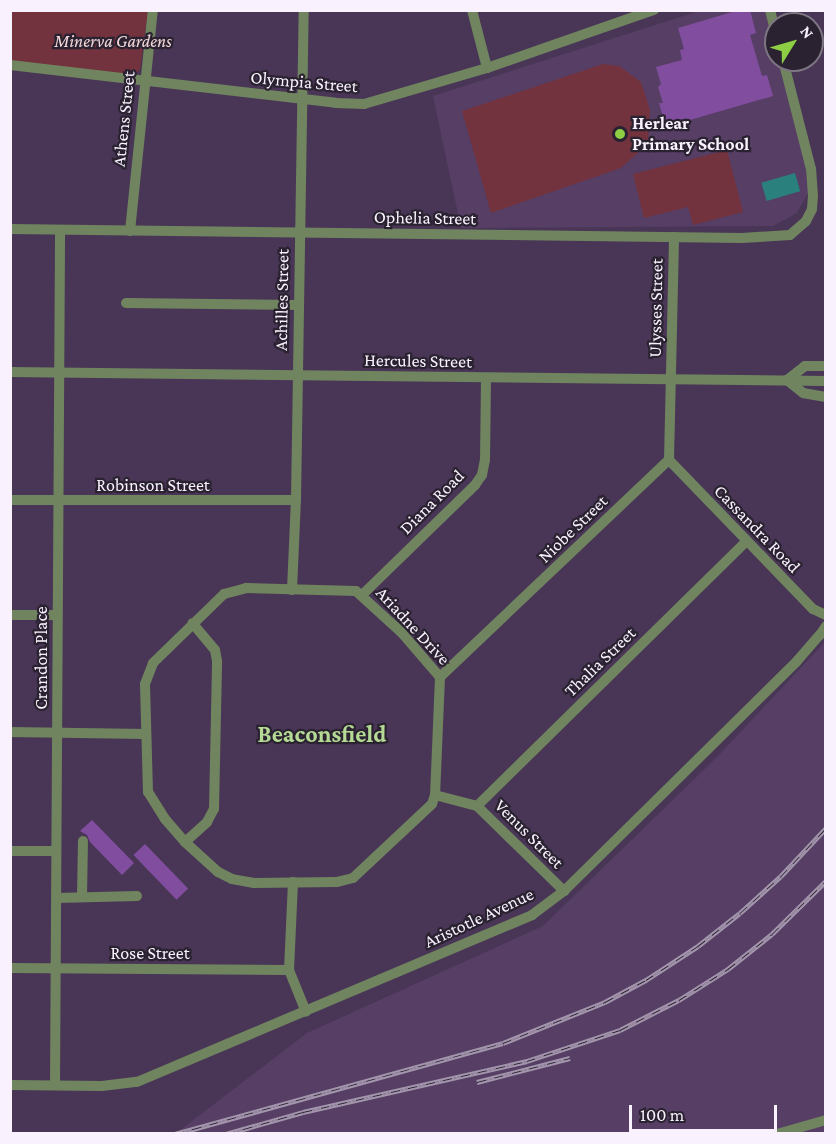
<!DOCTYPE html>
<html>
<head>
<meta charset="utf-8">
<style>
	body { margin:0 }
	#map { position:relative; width:836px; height:1144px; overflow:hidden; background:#493656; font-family:"Crimson Pro",serif }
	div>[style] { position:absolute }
	.built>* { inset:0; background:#563e65 }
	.green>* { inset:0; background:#73333e }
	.water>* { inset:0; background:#29807c; transform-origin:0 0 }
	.building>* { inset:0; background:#804d9f; transform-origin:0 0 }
	.minor>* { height:10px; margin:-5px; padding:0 5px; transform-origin:5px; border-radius:5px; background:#70855f }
	.rail>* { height:5px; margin-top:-2.5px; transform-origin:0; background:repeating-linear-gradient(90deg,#2a2230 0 9px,#a396ac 0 18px); box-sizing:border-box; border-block:2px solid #a396ac }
	.dots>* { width:16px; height:16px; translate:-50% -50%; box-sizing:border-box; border:3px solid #2a2230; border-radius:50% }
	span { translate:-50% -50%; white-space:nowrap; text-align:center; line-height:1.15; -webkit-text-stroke:4.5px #2a2230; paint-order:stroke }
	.park-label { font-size:18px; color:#f7dadc; font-style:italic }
	.street-label { font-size:18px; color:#f9f2fe }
	.poi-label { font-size:18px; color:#f9f2fe; font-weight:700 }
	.left { translate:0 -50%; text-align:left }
	.district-label { font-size:24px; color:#b5da95; font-weight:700 }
	.frame { position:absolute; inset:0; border:12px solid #f9f2fe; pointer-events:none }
	.north { position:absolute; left:764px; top:12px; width:60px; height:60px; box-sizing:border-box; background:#2a2230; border:2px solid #7d7582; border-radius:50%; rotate:53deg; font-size:16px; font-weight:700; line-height:24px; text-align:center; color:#f9f2fe }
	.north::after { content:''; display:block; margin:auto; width:21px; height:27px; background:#8dce44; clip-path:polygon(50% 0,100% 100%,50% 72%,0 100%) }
	.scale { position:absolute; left:629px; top:1105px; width:148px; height:27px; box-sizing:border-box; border:3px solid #f9f2fe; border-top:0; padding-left:8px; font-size:18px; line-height:21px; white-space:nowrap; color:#f9f2fe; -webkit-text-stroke:4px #2a2230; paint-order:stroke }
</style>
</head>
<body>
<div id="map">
	<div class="built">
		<i style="clip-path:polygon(699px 11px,767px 11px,776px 45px,776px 60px,780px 60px,809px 171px,808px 193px,797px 213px,773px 226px,461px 228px,433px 96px)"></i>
		<i style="clip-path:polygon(825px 642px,825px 1133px,175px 1134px,307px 1033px,543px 926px,717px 757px)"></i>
	</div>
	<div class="green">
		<i style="clip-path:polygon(11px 11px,148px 11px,140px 70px,133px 75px,11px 61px)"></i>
		<i style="clip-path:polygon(603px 64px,619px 66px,641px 82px,650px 110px,648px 144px,621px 168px,491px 213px,462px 111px)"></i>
		<i style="clip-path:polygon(727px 150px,743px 212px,693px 225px,688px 207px,644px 218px,633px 174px)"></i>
	</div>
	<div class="water">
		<i style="left:795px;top:173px;width:19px;height:35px;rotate:74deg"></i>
	</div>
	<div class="building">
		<i style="clip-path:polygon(739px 10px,750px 10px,756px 33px,750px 35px,762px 76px,767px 75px,773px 96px,666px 127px,659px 103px,663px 103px,658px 87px,661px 84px,656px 67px,682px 60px,680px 50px,684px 49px,678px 28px)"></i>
		<i style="clip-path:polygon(92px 820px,134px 863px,122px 875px,90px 842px,87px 835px,80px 831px)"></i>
		<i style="left:145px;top:844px;width:62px;height:16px;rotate:46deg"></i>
	</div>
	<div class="minor">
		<i style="left:472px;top:10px;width:60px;rotate:75.5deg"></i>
		<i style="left:770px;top:10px;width:25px;rotate:76deg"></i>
		<i style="left:10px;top:65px;width:328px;rotate:6.6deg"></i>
		<i style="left:336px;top:103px;width:28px;rotate:2deg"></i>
		<i style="left:364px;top:104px;width:128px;rotate:-16.3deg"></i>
		<i style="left:487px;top:68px;width:177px;rotate:-19.2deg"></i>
		<i style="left:10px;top:229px;width:732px;rotate:0.7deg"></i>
		<i style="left:742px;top:238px;width:48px;rotate:-3.6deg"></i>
		<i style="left:790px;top:235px;width:21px;rotate:-41deg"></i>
		<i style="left:806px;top:221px;width:13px;rotate:-63deg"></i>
		<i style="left:812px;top:209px;width:13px;rotate:-86deg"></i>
		<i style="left:813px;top:196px;width:27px;rotate:-94deg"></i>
		<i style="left:811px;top:169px;width:113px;rotate:-104.4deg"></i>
		<i style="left:130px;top:231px;width:222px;rotate:-84.1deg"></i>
		<i style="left:126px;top:303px;width:172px;rotate:0.7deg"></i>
		<i style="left:826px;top:366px;width:21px;rotate:180deg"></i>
		<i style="left:805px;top:366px;width:23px;rotate:142deg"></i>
		<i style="left:787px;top:380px;width:21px;rotate:39deg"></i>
		<i style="left:803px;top:393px;width:23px;rotate:10deg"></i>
		<i style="left:10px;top:372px;width:816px;rotate:0.63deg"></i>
		<i style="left:669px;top:460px;width:207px;rotate:46deg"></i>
		<i style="left:813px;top:609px;width:14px;rotate:25deg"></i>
		<i style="left:10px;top:500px;width:286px"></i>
		<i style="left:246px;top:588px;width:110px;rotate:1.6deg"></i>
		<i style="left:356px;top:591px;width:62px;rotate:42.4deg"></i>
		<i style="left:402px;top:633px;width:58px;rotate:49.2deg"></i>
		<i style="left:440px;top:677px;width:118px;rotate:92.4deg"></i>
		<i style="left:435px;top:795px;width:9px;rotate:108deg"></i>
		<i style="left:432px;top:804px;width:108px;rotate:136.9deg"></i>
		<i style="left:353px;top:878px;width:16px;rotate:166deg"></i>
		<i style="left:337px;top:882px;width:83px;rotate:179.3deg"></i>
		<i style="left:254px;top:883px;width:22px;rotate:-170deg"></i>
		<i style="left:232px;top:879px;width:16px;rotate:-153deg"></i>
		<i style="left:218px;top:872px;width:45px;rotate:-137.7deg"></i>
		<i style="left:185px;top:842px;width:30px;rotate:-131deg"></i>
		<i style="left:165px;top:819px;width:32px;rotate:-122deg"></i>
		<i style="left:148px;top:792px;width:108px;rotate:-91.6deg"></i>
		<i style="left:145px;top:684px;width:22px;rotate:-69deg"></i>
		<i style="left:153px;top:663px;width:99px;rotate:-44.2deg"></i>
		<i style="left:224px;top:594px;width:23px;rotate:-15deg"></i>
		<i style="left:292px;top:590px;width:90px;rotate:-87.5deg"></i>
		<i style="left:296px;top:500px;width:490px;rotate:-89.1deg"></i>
		<i style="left:362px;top:595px;width:158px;rotate:-44.2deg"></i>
		<i style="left:475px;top:485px;width:12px;rotate:-55deg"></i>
		<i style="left:482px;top:475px;width:15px;rotate:-79deg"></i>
		<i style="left:485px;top:460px;width:82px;rotate:-89.3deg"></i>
		<i style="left:10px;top:615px;width:47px"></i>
		<i style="left:440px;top:677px;width:315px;rotate:-43.5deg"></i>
		<i style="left:669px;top:460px;width:223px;rotate:-88.7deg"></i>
		<i style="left:10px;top:732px;width:136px;rotate:0.8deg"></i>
		<i style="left:435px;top:795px;width:43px;rotate:14.7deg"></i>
		<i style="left:477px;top:806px;width:122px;rotate:44.3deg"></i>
		<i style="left:477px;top:806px;width:377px;rotate:-44.5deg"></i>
		<i style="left:185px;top:842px;width:30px;rotate:-42deg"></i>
		<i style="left:207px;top:822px;width:15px;rotate:-62deg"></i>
		<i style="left:214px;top:809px;width:148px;rotate:-88.8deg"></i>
		<i style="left:217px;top:661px;width:11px;rotate:-100deg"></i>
		<i style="left:215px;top:650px;width:35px;rotate:-130deg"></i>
		<i style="left:10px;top:851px;width:46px"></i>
		<i style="left:293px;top:882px;width:88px;rotate:92.6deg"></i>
		<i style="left:289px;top:970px;width:45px;rotate:68deg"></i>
		<i style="left:82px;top:897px;width:56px;rotate:-89deg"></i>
		<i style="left:57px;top:898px;width:80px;rotate:-1.4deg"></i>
		<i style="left:10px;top:968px;width:279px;rotate:0.4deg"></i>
		<i style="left:10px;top:1085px;width:92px;rotate:0.6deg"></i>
		<i style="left:102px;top:1086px;width:35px;rotate:-7deg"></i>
		<i style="left:137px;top:1082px;width:429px;rotate:-22.9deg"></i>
		<i style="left:532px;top:915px;width:40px;rotate:-37deg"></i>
		<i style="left:564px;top:891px;width:327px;rotate:-44.6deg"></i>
		<i style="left:797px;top:661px;width:35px;rotate:-49deg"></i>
		<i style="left:820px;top:635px;width:11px;rotate:-56deg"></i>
		<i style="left:55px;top:1085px;width:855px;rotate:-89.66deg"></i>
		<i style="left:777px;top:1134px;width:51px;rotate:-15.9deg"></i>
	</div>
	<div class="rail">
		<i style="left:477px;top:1082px;width:96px;rotate:-14.5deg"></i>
		<i style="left:175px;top:1134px;width:340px;rotate:-15.5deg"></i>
		<i style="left:503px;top:1043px;width:110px;rotate:-21.9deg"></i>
		<i style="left:605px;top:1002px;width:47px;rotate:-28.2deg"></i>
		<i style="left:646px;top:980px;width:62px;rotate:-33.2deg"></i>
		<i style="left:698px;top:946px;width:53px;rotate:-38.2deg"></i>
		<i style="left:740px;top:913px;width:55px;rotate:-42.1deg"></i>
		<i style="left:781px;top:876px;width:66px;rotate:-46.8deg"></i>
		<i style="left:226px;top:1134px;width:80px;rotate:-15.9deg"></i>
		<i style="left:303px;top:1112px;width:230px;rotate:-12.8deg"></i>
		<i style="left:527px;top:1061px;width:98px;rotate:-18.4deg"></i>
		<i style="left:620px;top:1030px;width:66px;rotate:-27deg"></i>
		<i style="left:679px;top:1000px;width:58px;rotate:-32.3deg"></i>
		<i style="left:728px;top:969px;width:56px;rotate:-38.5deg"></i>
		<i style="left:772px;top:934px;width:76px;rotate:-44.5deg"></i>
	</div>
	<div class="dots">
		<i style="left:620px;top:134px;background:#8dce44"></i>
	</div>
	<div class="park-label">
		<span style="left:113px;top:41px">Minerva Gardens</span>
	</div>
	<div class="street-label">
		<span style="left:304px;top:82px;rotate:5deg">Olympia Street</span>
		<span style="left:124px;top:119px;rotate:-84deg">Athens Street</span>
		<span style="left:425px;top:218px;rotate:1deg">Ophelia Street</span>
		<span style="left:282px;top:300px;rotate:-89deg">Achilles Street</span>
		<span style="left:656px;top:308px;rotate:-89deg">Ulysses Street</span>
		<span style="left:418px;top:361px;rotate:1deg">Hercules Street</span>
		<span style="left:153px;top:485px">Robinson Street</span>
		<span style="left:432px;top:502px;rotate:-45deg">Diana Road</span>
		<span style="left:573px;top:529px;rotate:-44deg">Niobe Street</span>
		<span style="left:757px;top:529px;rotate:46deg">Cassandra Road</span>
		<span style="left:413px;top:626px;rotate:47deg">Ariadne Drive</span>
		<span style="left:41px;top:658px;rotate:-90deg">Crandon Place</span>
		<span style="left:600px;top:662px;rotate:-44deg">Thalia Street</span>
		<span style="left:529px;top:834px;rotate:45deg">Venus Street</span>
		<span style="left:479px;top:918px;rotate:-25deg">Aristotle Avenue</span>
		<span style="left:150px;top:953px">Rose Street</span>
	</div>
	<div class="poi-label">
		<span class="left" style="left:632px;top:134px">Herlear<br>Primary School</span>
	</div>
	<div class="district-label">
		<span style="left:322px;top:734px">Beaconsfield</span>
	</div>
	<div class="frame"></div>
	<div class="north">N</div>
	<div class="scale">100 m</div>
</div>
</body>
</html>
